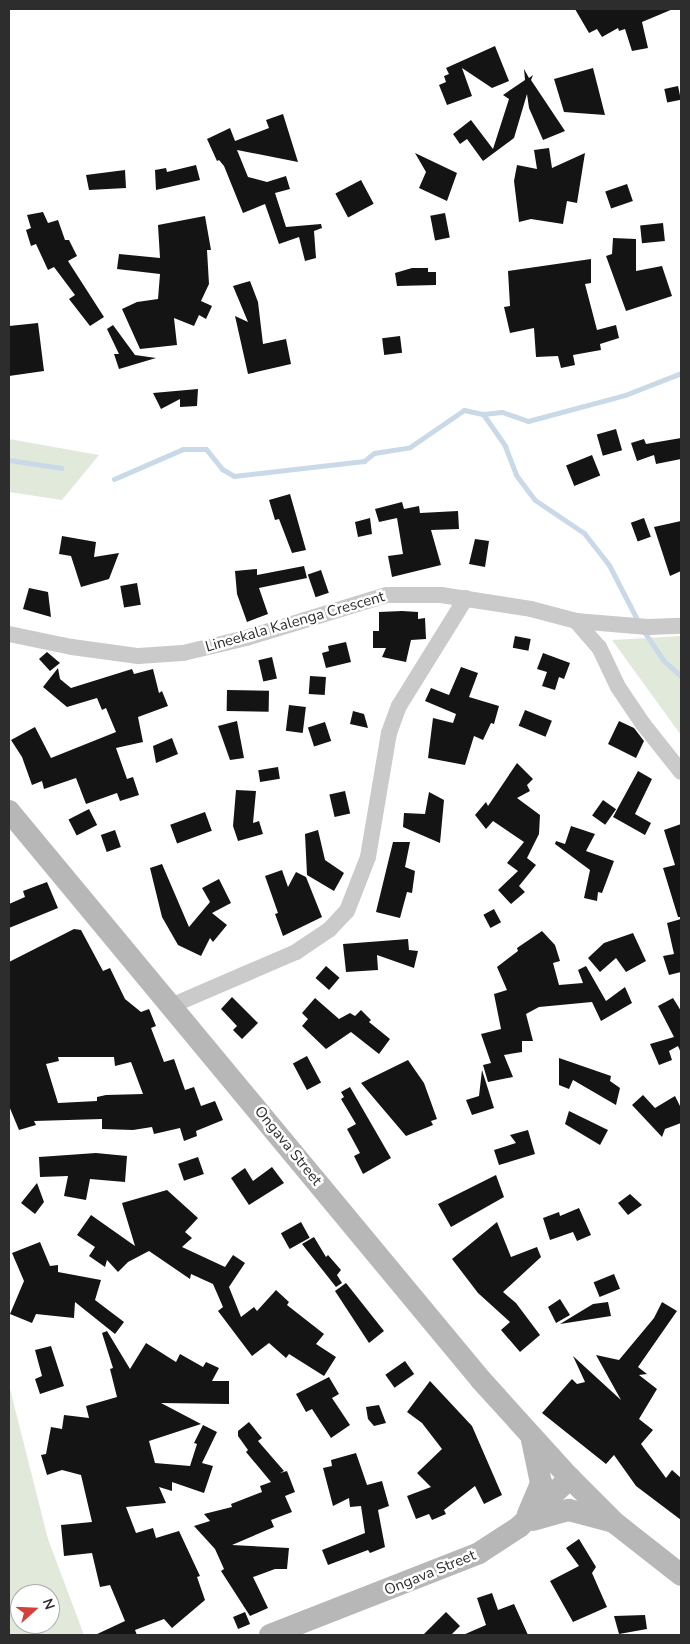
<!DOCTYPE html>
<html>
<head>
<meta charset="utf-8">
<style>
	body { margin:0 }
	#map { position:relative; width:690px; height:1644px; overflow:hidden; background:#fff; font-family:"Nunito Sans",sans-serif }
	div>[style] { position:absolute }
	.green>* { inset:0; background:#e1e9db }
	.stream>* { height:5px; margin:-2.5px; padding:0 2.5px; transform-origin:2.5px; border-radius:2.5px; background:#c9d9e8 }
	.building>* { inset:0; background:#141414; transform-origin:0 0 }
	.street>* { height:16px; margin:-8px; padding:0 8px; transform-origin:8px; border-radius:8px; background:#cacaca }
	.secondary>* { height:22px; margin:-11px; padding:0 11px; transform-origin:11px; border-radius:11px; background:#b7b7b7 }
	span { translate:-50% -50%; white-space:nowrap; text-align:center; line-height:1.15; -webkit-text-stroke:5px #fff; paint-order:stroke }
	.street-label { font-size:15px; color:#2d2d2d }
	.frame { position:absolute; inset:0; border:10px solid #2d2d2d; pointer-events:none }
	.north { position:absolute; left:10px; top:1584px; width:50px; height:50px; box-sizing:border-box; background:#fff; border:1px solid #ababab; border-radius:50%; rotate:70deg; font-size:14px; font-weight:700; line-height:20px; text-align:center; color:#2d2d2d }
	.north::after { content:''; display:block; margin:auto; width:18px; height:22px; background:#d6403c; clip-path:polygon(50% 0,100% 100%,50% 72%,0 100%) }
</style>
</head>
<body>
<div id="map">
	<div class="green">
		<i style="clip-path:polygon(9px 439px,99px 455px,62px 500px,9px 492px)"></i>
		<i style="clip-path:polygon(681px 636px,681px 735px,612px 640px)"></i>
		<i style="clip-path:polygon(evenodd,9px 1385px,48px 1539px,84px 1635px,9px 1635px,9px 1385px,20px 1594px,50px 1594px,50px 1624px,20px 1624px,20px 1594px)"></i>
	</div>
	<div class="stream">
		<i style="left:483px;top:414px;width:39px;rotate:55deg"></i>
		<i style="left:505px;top:446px;width:31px;rotate:69deg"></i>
		<i style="left:516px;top:475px;width:31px;rotate:53deg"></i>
		<i style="left:535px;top:500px;width:59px;rotate:34deg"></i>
		<i style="left:584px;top:533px;width:41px;rotate:52deg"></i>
		<i style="left:609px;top:565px;width:65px;rotate:62.7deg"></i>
		<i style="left:9px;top:460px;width:53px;rotate:8.7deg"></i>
		<i style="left:114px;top:479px;width:75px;rotate:-23.5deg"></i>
		<i style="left:183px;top:449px;width:23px"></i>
		<i style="left:206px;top:449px;width:26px;rotate:51deg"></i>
		<i style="left:222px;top:469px;width:14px;rotate:30deg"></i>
		<i style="left:234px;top:476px;width:131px;rotate:-6.6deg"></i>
		<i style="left:364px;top:461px;width:13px;rotate:-39deg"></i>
		<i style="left:374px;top:453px;width:36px;rotate:-9deg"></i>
		<i style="left:410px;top:447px;width:65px;rotate:-34.4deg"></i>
		<i style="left:464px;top:410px;width:19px;rotate:12deg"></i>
		<i style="left:483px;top:414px;width:19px;rotate:-6deg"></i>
		<i style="left:502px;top:412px;width:28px;rotate:19deg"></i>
		<i style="left:528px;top:421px;width:100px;rotate:-15deg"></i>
		<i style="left:625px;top:395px;width:60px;rotate:-21.4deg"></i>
		<i style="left:643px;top:630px;width:36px;rotate:56deg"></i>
		<i style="left:663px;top:660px;width:24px;rotate:42deg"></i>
	</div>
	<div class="building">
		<i style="clip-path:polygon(575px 9px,673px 9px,642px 22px,648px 48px,632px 51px,625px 29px,619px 31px,618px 28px,602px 37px,597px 29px,589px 33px)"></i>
		<i style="clip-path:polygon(495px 46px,509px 81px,492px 88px,462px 68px,472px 96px,447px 105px,439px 85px,446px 82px,444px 76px,449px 74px,446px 68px)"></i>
		<i style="clip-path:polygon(593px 68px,605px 115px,564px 112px,554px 79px)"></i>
		<i style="clip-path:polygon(524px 69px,529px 78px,533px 75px,531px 80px,565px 131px,543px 140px,529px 108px,527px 94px,514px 138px,483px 161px,467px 139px,460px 144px,453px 134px,471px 120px,493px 149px,509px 99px,503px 95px,525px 80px)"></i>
		<i style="left:678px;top:86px;width:14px;height:14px;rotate:78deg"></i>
		<i style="clip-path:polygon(283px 114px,298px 162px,237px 150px,248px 177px,267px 182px,286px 176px,290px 189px,275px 193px,286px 227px,321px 224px,322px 228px,314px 231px,316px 258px,305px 261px,299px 237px,279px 244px,265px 204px,243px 213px,224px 166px,219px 160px,217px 161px,207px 139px,230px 128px,235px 141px,269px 128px,266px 120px)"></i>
		<i style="clip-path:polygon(549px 148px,552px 168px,585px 153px,577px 203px,567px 201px,563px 224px,531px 219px,519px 222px,514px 181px,517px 165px,537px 169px,534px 150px)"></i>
		<i style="clip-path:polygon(415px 153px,457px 173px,447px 201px,419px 188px,426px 172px)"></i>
		<i style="clip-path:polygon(196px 165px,200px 180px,156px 190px,155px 170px,166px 168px,167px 172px)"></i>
		<i style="clip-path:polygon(125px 170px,126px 188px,89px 190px,86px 175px)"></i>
		<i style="left:361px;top:180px;width:27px;height:29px;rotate:62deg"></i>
		<i style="left:627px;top:184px;width:18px;height:23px;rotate:71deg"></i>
		<i style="clip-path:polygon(43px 212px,48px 223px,58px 220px,65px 240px,69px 240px,77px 256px,68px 261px,104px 317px,90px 326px,69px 299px,75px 295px,54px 267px,48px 270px,36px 244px,31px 246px,26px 230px,31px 228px,27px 215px)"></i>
		<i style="left:445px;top:213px;width:25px;height:15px;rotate:79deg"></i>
		<i style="clip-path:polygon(205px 216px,211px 250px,207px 250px,209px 284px,201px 301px,212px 306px,206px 319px,199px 315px,194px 326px,174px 318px,177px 345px,140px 349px,122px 309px,137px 302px,158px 299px,160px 274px,117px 269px,119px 254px,160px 258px,158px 225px)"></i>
		<i style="left:663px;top:223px;width:18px;height:23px;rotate:84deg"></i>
		<i style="clip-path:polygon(613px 238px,636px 239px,636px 271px,662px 266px,672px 296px,626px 311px,606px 256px,612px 254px)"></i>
		<i style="clip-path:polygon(591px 259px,591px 283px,585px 284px,597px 330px,616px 325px,619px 338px,600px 344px,601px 350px,573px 355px,575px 365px,561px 368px,558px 356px,536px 357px,534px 328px,510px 333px,504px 307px,510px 306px,508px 271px)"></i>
		<i style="clip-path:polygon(412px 268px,428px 268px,428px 272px,436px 272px,436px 285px,397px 286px,395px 273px)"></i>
		<i style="clip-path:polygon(250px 281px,258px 302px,263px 344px,286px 339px,291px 364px,248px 374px,235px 316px,248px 322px,233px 286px)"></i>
		<i style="clip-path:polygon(38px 323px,44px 371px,9px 376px,9px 326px)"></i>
		<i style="clip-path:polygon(113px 325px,135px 355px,156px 358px,119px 369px,114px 354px,119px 354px,107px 329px)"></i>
		<i style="left:400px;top:336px;width:17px;height:18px;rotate:83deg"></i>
		<i style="clip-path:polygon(198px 389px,197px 406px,180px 407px,180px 399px,161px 409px,153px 393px)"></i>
		<i style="left:616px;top:429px;width:22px;height:20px;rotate:74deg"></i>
		<i style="clip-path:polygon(681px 438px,681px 459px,656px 464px,654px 455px,637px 461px,631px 443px,644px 439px,646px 444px)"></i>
		<i style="left:592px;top:455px;width:22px;height:28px;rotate:68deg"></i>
		<i style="clip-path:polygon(290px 494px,306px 550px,292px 553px,279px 519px,275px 520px,269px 500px)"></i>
		<i style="clip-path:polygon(402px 502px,404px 509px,419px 506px,420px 513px,458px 511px,459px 529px,431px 530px,441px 565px,392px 577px,388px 556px,403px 554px,397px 518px,379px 522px,375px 509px)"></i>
		<i style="clip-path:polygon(370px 518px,372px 534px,358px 537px,355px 522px)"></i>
		<i style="left:644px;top:518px;width:20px;height:14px;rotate:70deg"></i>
		<i style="clip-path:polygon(681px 521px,681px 571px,670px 576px,654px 527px)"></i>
		<i style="clip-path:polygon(62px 536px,96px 542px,94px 557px,119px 553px,109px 579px,81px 587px,71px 556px,59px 554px)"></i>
		<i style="clip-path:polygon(475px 539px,489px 541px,485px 567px,469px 564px)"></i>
		<i style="clip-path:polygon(304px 566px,307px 578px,259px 588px,268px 614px,247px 622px,237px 594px,235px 571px,257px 569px,257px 575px)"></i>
		<i style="left:321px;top:570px;width:24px;height:14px;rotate:71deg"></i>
		<i style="left:137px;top:583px;width:22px;height:17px;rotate:80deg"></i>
		<i style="clip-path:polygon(29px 588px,48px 592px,51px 617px,23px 609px)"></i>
		<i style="clip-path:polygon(402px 611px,418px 612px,418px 619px,425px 618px,426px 639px,411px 640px,406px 662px,382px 657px,386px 648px,373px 648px,373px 631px,379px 631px,379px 612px)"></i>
		<i style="left:515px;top:636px;width:16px;height:12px;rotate:11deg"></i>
		<i style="clip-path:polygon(346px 642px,351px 662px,326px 668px,322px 653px,329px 651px,328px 646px)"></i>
		<i style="clip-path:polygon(47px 652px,60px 663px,50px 671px,39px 659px)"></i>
		<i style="clip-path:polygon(543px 653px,570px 663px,564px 679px,559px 677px,555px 690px,542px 686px,547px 672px,537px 669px)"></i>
		<i style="left:272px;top:657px;width:22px;height:14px;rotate:77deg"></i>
		<i style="clip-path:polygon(461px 667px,478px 673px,469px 697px,499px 706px,494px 724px,491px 723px,483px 740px,474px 736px,465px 765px,428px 758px,433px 718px,453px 723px,456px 714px,425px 701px,431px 688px,449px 695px)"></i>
		<i style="clip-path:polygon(58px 668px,60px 679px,71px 688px,132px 669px,134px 674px,153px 669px,159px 693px,162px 691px,168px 706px,138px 717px,143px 742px,116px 748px,127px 779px,133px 777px,139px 795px,120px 801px,117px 793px,86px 804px,76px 778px,44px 789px,42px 781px,32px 785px,22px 757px,11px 740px,35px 727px,51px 758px,116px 732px,106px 708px,102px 710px,97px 698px,67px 707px,43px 687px)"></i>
		<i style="left:310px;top:676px;width:16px;height:18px;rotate:4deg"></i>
		<i style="left:227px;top:690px;width:42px;height:21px;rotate:1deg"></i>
		<i style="left:289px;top:705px;width:17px;height:26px;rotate:7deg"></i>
		<i style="left:525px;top:710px;width:29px;height:17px;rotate:22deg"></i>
		<i style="clip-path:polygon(353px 711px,364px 714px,368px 728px,350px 724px)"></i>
		<i style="clip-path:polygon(237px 721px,244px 758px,230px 760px,218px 726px)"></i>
		<i style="clip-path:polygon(619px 721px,634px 728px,644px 741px,636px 758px,608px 744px)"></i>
		<i style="left:325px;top:722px;width:20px;height:18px;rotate:72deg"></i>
		<i style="clip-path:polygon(172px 738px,178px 754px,156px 763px,153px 746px)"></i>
		<i style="clip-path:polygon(517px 763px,533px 779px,527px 785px,530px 791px,517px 798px,540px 815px,539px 834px,527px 858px,536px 865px,519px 886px,525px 892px,511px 904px,498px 890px,518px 871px,507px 863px,524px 842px,493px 821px,486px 829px,475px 815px,486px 802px,488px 806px)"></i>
		<i style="left:278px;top:767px;width:12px;height:20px;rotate:81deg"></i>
		<i style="clip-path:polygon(638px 771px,652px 779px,635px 814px,651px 823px,645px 835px,613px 817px)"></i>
		<i style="clip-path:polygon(236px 790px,256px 791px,253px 823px,259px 821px,263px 834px,238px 841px,233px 826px)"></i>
		<i style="left:345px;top:791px;width:23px;height:16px;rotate:77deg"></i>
		<i style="clip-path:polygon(429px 792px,444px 800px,440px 843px,403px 827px,404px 813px,425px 814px)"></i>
		<i style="left:603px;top:800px;width:16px;height:19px;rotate:35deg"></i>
		<i style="left:89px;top:809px;width:18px;height:23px;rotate:63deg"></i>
		<i style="left:205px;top:812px;width:20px;height:37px;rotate:70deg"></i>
		<i style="clip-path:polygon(681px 824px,681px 917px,678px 917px,663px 868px,675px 865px,664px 830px)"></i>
		<i style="clip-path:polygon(571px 826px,595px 834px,586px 851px,614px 861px,602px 893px,598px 892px,597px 901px,584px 898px,590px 870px,555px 844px,556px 841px,565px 844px)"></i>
		<i style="left:115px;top:830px;width:18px;height:15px;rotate:71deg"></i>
		<i style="clip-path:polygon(318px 830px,325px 860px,344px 873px,334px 891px,307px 875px,305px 834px)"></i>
		<i style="clip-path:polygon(393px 842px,410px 842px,405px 867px,415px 871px,412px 893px,407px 892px,400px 918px,376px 912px)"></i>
		<i style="clip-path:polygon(162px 864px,189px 927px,210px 902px,202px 888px,219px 879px,231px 903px,212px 913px,227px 925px,213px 942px,210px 938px,201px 956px,178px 945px,162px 917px,150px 868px)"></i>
		<i style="clip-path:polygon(282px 870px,288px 887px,296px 872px,306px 877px,322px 917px,283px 936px,275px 914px,278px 913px,265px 876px)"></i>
		<i style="clip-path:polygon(47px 882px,58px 908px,9px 928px,9px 904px,25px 897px,23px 891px)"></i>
		<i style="left:494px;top:909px;width:15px;height:12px;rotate:62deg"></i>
		<i style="clip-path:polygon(681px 919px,681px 972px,669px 975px,663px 956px,674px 954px,667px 923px)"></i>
		<i style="clip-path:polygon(evenodd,74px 929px,81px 930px,103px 971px,110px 968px,125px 999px,141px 1012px,149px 1009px,156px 1026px,151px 1028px,164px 1062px,174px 1059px,185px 1090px,194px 1087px,201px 1106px,215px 1101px,223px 1120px,196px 1131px,197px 1136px,184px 1141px,180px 1128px,154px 1134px,152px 1127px,133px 1130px,102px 1129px,102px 1119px,34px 1121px,36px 1125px,19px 1130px,9px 1106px,9px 962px,74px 929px,58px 1057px,114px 1057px,115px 1066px,131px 1062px,143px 1094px,106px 1095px,97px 1097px,97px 1101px,58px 1103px,46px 1064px,59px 1061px,58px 1057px)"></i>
		<i style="clip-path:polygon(542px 931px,555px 945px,560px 961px,553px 963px,559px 985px,583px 983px,578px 970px,586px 966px,606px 1001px,625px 987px,632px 1003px,601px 1021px,592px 1002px,539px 1007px,526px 1014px,533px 1041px,522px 1041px,522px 1052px,504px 1055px,513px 1077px,488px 1082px,483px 1065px,491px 1063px,481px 1034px,501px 1029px,494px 994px,507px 990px,497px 967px,518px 951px,517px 948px)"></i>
		<i style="clip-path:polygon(633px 933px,646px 961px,626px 972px,616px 958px,600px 972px,588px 958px,604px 943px)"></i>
		<i style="clip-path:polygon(408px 939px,409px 950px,418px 951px,414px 968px,377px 955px,378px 970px,346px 972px,343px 944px)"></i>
		<i style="left:326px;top:966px;width:18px;height:16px;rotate:41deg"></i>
		<i style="clip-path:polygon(232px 997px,258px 1023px,242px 1039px,233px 1030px,237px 1026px,221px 1009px)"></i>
		<i style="clip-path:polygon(315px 998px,339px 1019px,350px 1013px,355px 1016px,361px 1010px,371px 1020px,369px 1022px,390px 1039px,379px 1054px,351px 1032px,326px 1049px,302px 1026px,308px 1019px,302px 1013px)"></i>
		<i style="clip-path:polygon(673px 998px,681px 1011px,681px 1053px,678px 1046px,669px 1051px,672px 1060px,659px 1065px,650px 1044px,674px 1037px,658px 1006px)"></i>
		<i style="left:307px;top:1056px;width:30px;height:16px;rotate:62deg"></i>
		<i style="clip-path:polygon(559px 1058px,611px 1076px,610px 1081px,620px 1088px,616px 1105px,573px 1080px,569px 1089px,559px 1085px)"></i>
		<i style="clip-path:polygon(408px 1060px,424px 1083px,437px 1119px,431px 1121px,433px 1125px,406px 1136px,361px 1083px)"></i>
		<i style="clip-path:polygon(482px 1070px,494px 1108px,472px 1115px,466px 1100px,479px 1096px)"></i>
		<i style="clip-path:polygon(350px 1087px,391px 1158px,363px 1174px,354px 1156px,360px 1153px,347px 1129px,356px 1124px,341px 1099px,344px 1097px,341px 1092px)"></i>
		<i style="clip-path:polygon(643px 1095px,655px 1108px,675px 1096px,681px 1108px,681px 1123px,665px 1129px,662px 1137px,632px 1105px)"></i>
		<i style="clip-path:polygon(569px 1111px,608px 1130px,600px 1145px,565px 1124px)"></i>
		<i style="clip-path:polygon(528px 1130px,535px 1154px,499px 1165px,494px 1150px,516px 1143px,510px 1135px)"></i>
		<i style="clip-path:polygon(96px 1153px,127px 1156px,125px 1182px,90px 1179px,86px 1200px,64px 1196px,68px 1176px,40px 1177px,39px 1157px)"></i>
		<i style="left:198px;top:1157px;width:18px;height:21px;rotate:71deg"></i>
		<i style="clip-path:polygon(272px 1167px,284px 1183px,249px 1205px,231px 1178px,245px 1168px,253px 1181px)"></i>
		<i style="clip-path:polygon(496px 1175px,504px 1197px,451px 1227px,438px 1204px)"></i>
		<i style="clip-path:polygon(37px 1183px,44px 1202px,35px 1214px,21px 1203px)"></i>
		<i style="clip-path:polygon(167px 1190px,198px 1218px,185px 1232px,192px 1238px,182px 1247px,225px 1267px,233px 1255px,245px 1263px,229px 1287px,241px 1317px,254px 1307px,257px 1311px,276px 1290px,289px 1302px,287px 1305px,324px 1334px,316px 1344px,336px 1357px,324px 1376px,289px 1354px,286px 1358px,269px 1343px,252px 1356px,218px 1311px,223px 1307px,213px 1284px,191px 1274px,190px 1279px,149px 1251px,128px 1262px,118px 1272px,107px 1260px,105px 1267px,89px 1256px,95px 1247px,77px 1235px,91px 1215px,135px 1246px,122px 1203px)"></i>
		<i style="clip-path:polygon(630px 1194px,642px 1205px,628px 1215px,618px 1203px)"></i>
		<i style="clip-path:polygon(579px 1208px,591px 1235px,577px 1241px,573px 1232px,550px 1240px,543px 1218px,559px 1212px,560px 1216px)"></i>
		<i style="left:301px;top:1222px;width:18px;height:23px;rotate:61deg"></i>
		<i style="clip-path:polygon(497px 1222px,511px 1257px,537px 1247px,541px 1257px,503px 1292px,516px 1303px,540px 1335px,520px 1352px,501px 1330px,510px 1322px,478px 1293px,452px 1259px)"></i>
		<i style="clip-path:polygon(314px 1237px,326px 1257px,328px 1255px,341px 1270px,337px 1275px,342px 1283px,336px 1287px,302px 1244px)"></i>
		<i style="clip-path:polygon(40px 1242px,50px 1266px,58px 1265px,58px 1272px,101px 1280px,95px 1300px,124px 1322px,115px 1334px,75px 1302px,74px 1318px,36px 1314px,32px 1323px,10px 1314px,24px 1281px,12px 1253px)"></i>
		<i style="left:614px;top:1274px;width:16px;height:22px;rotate:68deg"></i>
		<i style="clip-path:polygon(346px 1283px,384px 1331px,369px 1343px,335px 1291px)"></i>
		<i style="clip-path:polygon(560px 1299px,570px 1315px,556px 1323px,548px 1307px)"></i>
		<i style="clip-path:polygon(608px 1302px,611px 1316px,560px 1324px,593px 1304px)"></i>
		<i style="clip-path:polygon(662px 1302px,677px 1311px,638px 1367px,647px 1374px,639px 1375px,657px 1389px,639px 1419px,653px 1430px,641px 1444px,666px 1478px,672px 1470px,681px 1478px,681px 1520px,636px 1486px,614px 1455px,606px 1464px,542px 1413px,572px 1379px,577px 1384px,585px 1382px,573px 1356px,621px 1400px,596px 1355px,619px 1360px,654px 1318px)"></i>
		<i style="clip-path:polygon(107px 1331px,130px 1369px,146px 1343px,176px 1362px,180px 1354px,203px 1367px,206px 1362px,219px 1368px,212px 1381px,229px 1381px,229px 1404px,161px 1403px,201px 1424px,149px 1441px,155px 1463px,190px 1466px,197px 1444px,194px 1443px,203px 1425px,217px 1432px,202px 1463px,213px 1466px,204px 1493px,172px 1482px,172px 1491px,159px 1487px,166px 1503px,126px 1507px,136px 1533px,153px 1528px,156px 1538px,179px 1531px,200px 1576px,197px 1577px,205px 1600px,172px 1628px,164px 1619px,135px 1630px,137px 1635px,95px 1635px,125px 1621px,110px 1585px,100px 1587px,92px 1553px,64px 1556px,61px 1525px,92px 1522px,81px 1475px,62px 1470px,47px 1475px,41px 1455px,46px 1454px,51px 1427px,62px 1429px,64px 1415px,89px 1418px,86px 1406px,117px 1397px,110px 1369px,113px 1368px,102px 1333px)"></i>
		<i style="clip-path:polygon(51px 1346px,64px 1386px,40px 1394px,35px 1379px,42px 1376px,35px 1350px)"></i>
		<i style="left:405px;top:1361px;width:16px;height:24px;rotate:55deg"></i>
		<i style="clip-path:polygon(329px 1377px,339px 1394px,332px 1398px,350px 1425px,331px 1438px,312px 1409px,306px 1412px,296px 1394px)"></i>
		<i style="clip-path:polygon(430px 1381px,472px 1426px,502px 1495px,484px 1504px,475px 1486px,444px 1510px,446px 1514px,432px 1520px,429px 1514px,416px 1519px,407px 1496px,431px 1487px,417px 1473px,442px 1449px,422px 1423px,407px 1412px)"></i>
		<i style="clip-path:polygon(379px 1405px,386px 1423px,374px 1426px,368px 1419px,366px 1407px)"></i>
		<i style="clip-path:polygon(249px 1422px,262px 1438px,258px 1441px,284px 1471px,280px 1473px,287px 1471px,295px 1492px,285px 1496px,292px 1512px,271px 1520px,274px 1527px,232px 1545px,289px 1548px,287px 1569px,275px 1569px,253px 1577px,268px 1608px,250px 1616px,221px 1571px,224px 1569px,215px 1549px,194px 1526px,210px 1521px,204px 1514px,232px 1507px,231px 1504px,262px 1492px,260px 1486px,271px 1482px,246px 1452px,248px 1450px,238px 1436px,238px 1431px)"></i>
		<i style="clip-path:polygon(356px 1453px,367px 1485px,382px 1481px,389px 1506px,378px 1510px,385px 1547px,370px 1553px,368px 1550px,328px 1565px,322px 1550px,365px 1533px,361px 1506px,350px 1507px,349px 1498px,333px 1506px,323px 1468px,332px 1466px,331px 1460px)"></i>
		<i style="clip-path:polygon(579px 1539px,596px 1567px,592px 1573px,607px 1607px,573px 1622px,550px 1581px,579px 1566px,566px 1548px)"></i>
		<i style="clip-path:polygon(492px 1593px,498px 1610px,514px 1604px,528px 1635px,463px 1635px,486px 1625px,477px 1598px)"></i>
		<i style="left:245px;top:1612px;width:13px;height:13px;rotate:67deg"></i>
		<i style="clip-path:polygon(446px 1612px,460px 1626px,451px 1635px,423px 1635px)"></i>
		<i style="clip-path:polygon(645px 1615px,647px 1629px,619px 1634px,614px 1616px)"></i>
	</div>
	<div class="street">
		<i style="left:576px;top:621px;width:72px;rotate:4.8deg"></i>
		<i style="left:648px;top:627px;width:33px;rotate:-2deg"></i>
		<i style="left:9px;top:634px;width:64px;rotate:11.7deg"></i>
		<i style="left:72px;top:647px;width:67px;rotate:7.8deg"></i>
		<i style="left:138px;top:656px;width:45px;rotate:-3.8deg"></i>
		<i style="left:183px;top:653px;width:65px;rotate:-13.4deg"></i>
		<i style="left:246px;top:638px;width:147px;rotate:-17deg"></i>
		<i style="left:387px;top:595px;width:54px"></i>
		<i style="left:441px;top:595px;width:91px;rotate:8.8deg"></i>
		<i style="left:531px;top:609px;width:47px;rotate:14.9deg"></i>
		<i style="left:576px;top:621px;width:35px;rotate:49deg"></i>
		<i style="left:599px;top:647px;width:44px;rotate:64.6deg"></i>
		<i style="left:618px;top:687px;width:45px;rotate:56deg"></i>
		<i style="left:643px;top:724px;width:61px;rotate:51.6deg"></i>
		<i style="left:173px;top:1005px;width:134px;rotate:-23.3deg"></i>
		<i style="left:296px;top:952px;width:40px;rotate:-34deg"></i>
		<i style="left:329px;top:930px;width:26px;rotate:-47deg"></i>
		<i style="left:347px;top:911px;width:58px;rotate:-68.7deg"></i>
		<i style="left:368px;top:857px;width:126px;rotate:-80.4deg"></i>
		<i style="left:389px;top:733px;width:29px;rotate:-70deg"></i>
		<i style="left:399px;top:706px;width:127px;rotate:-58.2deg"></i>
	</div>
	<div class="secondary">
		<i style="left:9px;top:811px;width:739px;rotate:50.32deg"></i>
		<i style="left:481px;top:1380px;width:132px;rotate:47.8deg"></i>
		<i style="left:528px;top:1514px;width:34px;rotate:-67deg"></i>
		<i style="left:541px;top:1483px;width:44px;rotate:-101.8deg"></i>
		<i style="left:533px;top:1520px;width:37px;rotate:-16deg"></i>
		<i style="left:569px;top:1510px;width:42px;rotate:15deg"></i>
		<i style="left:270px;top:1635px;width:225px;rotate:-21.4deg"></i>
		<i style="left:479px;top:1553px;width:48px;rotate:-33deg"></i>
		<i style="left:519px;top:1527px;width:71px;rotate:-43.9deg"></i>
		<i style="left:570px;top:1478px;width:64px;rotate:45deg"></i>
		<i style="left:615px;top:1523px;width:84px;rotate:38.2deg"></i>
	</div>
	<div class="street-label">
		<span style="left:295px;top:622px;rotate:-16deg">Lineekala Kalenga Crescent</span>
		<span style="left:288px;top:1146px;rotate:51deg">Ongava Street</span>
		<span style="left:430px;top:1573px;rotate:-22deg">Ongava Street</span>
	</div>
	<div class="frame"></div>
	<div class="north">N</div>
</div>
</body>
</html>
